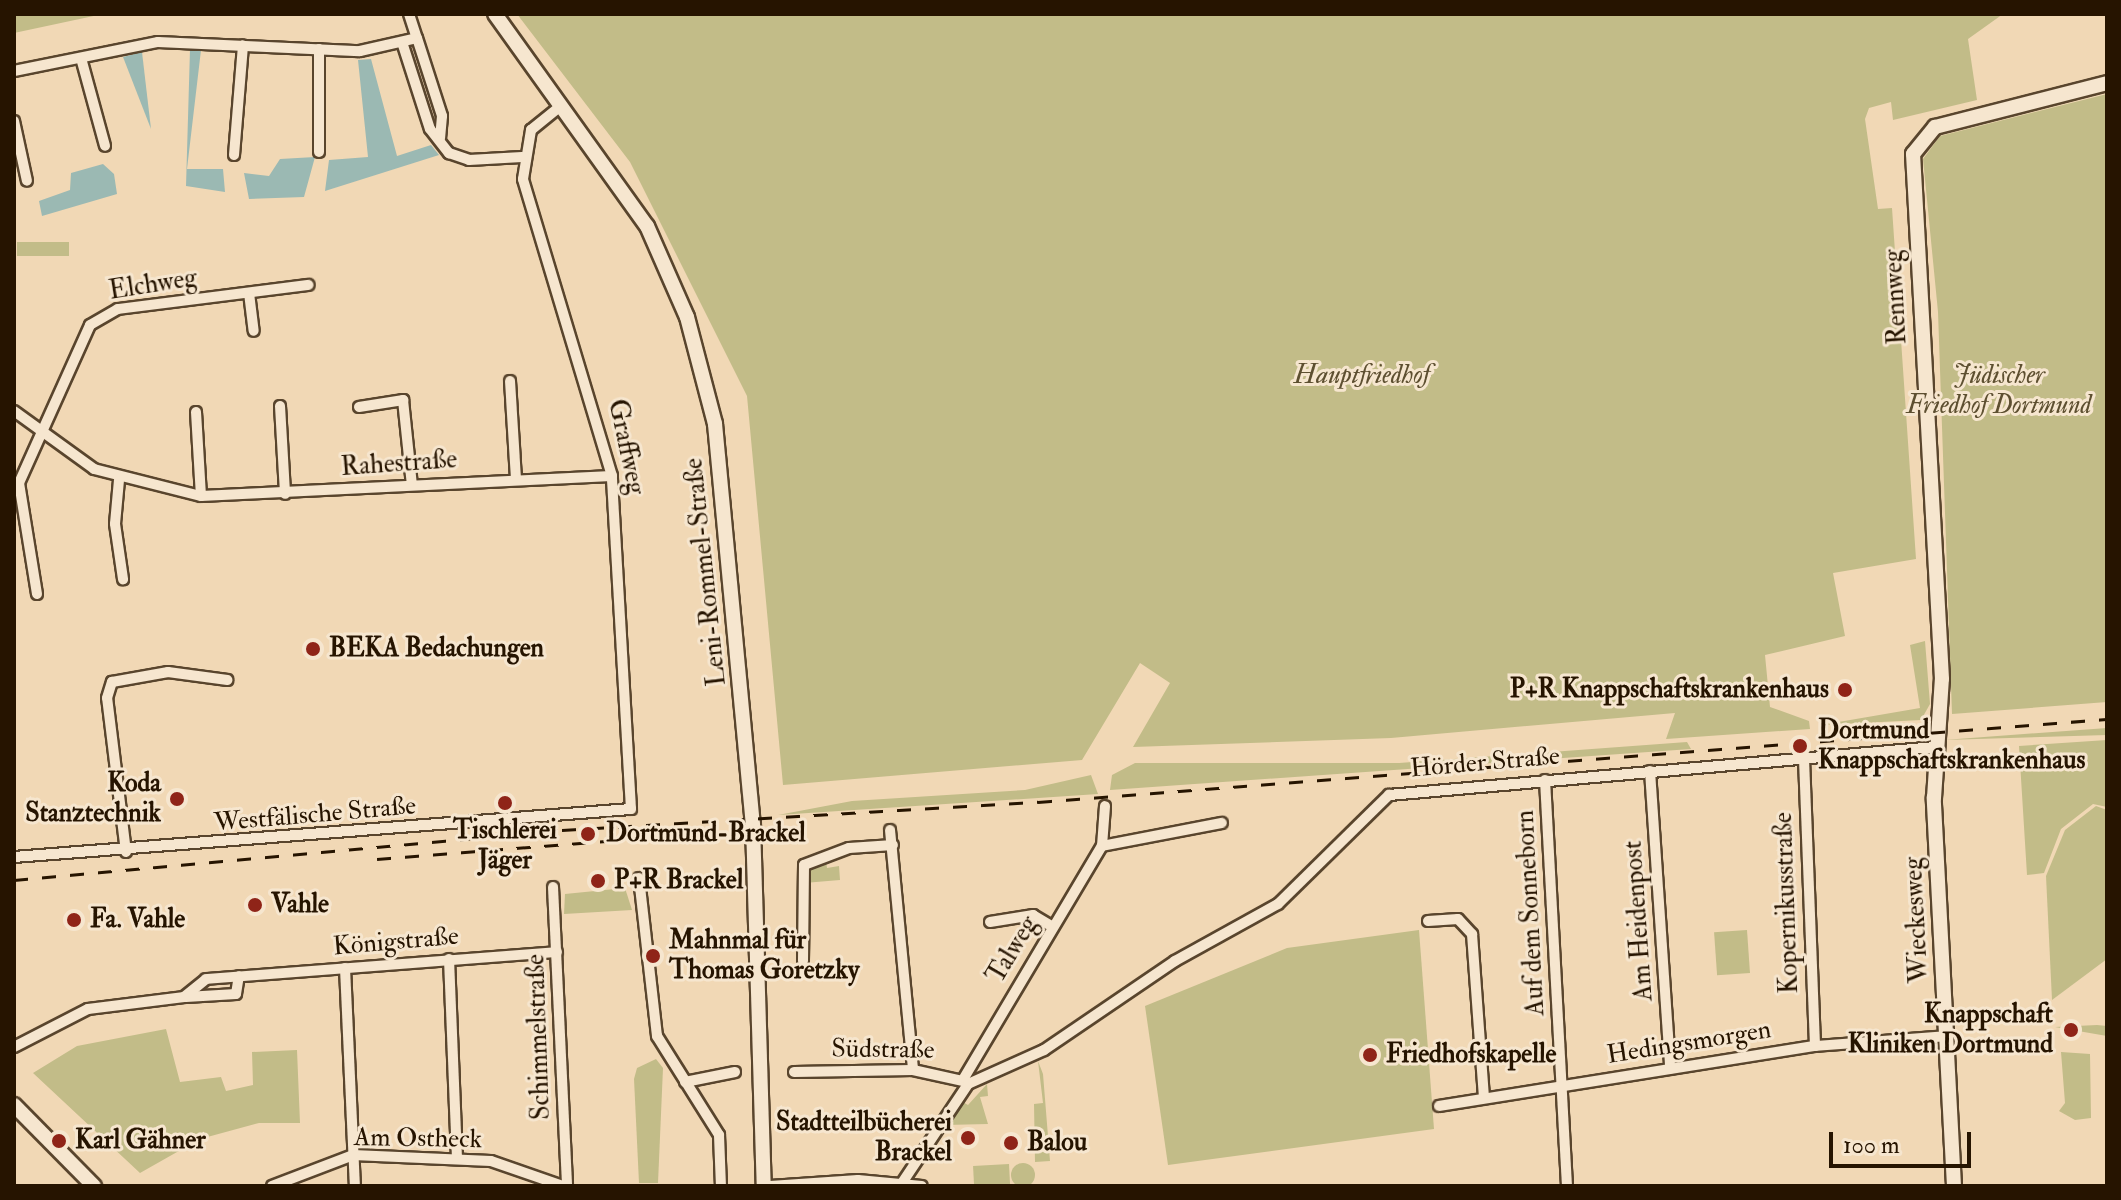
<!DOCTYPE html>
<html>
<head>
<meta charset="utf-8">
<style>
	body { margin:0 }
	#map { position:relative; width:2121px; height:1200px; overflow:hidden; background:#f1d8b5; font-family:"IM FELL Double Pica",serif }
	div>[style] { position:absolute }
	.green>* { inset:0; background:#c2bc88; transform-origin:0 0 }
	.round { border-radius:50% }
	.water>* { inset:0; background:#9bb9b3 }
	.roads { filter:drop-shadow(2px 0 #59452d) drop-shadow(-2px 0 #59452d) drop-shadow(0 2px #59452d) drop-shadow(0 -2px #59452d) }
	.street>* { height:10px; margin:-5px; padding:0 5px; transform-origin:5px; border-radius:5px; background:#f6e6cf }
	.secondary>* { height:14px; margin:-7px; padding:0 7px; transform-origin:7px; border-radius:7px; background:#f6e6cf }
	.rail>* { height:3px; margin-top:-1.5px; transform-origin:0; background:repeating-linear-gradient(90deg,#261400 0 14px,transparent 0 28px) }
	.dots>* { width:22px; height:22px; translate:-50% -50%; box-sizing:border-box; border:4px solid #f6e6cf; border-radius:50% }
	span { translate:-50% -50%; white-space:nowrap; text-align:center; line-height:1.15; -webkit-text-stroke:6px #f6e6cf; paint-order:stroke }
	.street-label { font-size:26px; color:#261400 }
	.park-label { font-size:26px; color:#5d4f30; font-style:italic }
	.poi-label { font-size:26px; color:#261400; font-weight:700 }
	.left { translate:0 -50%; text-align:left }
	.right { translate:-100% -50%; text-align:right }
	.frame { position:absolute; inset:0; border:16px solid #261400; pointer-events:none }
	.scale { position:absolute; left:1829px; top:1132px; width:142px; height:36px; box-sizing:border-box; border:4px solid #261400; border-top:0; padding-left:10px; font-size:24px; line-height:28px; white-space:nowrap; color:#261400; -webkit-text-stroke:6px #f6e6cf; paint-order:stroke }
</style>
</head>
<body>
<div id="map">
	<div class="green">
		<i style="clip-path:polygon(14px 14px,103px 14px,14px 33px)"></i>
		<i style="clip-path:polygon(517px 14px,2003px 14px,1968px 39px,1977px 100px,1893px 120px,1891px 102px,1869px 108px,1865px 119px,1878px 209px,1892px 208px,1916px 559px,1833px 573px,1845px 636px,1765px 655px,1770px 707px,1809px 721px,1810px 729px,1666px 739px,1675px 713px,1391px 738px,1133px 747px,1170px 683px,1140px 663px,1082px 760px,783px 785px,747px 396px,630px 162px)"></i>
		<i style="clip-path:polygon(2107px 94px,2107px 702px,1952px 714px,1938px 312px,1923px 159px,1940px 136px)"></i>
		<i style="left:69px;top:242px;width:14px;height:52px;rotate:90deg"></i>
		<i style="clip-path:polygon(1925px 641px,1930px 704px,1921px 720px,1821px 725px,1920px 708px,1910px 645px)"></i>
		<i style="clip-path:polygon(2107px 728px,2107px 735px,1944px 740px)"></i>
		<i style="clip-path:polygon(2107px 740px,2107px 807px,2093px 804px,2061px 829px,2044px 873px,2027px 875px,2019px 746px)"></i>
		<i style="clip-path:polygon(1687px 742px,1691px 749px,1110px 790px,1112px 775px,1135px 763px,1399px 763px)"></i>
		<i style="clip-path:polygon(1091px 775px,1098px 794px,778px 815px,852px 801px,1025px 790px)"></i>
		<i style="clip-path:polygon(2096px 806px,2107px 810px,2107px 959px,2052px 1000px,2046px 876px,2065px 830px)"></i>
		<i style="clip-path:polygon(826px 861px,827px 868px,839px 866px,840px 880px,804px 883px,805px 868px)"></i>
		<i style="clip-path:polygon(625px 888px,632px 910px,564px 914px,565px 894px)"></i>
		<i style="clip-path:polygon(1419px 930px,1434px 1129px,1168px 1165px,1145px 1006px,1287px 948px)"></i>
		<i style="left:1747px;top:930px;width:43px;height:33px;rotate:86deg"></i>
		<i style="clip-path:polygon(2107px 1026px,2107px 1036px,2055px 1027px,2097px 1025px)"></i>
		<i style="clip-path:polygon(166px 1029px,180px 1082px,221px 1077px,226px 1091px,253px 1085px,252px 1052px,297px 1050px,300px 1123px,259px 1123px,200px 1139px,140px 1173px,33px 1073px,77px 1046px)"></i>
		<i style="clip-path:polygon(2061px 1052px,2090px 1054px,2091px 1118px,2075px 1120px,2059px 1111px,2065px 1103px)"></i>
		<i style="clip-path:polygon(656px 1059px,663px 1068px,658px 1183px,639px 1183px,634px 1079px,637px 1068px)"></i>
		<i style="clip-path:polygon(1038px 1061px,1043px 1074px,1050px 1161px,1035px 1162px,1034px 1104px,1043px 1103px)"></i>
		<i style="clip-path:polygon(987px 1084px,988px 1096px,980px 1097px,988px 1124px,945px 1125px,961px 1101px,968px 1105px)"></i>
		<i class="round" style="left:1011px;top:1163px;width:24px;height:24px"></i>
		<i style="left:1009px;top:1164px;width:22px;height:36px;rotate:87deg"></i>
	</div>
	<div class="water">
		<i style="clip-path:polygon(190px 49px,201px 50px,187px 169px,223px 169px,225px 192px,186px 186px)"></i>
		<i style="clip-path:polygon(142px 52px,151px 129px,123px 57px)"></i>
		<i style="clip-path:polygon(371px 59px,397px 156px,431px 145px,439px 155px,325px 191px,329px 160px,368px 157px,358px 60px)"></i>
		<i style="clip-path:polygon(315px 157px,304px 197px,249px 199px,244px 173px,269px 176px,280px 159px)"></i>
		<i style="clip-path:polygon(103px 164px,114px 174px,117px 194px,42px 216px,39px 201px,70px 190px,71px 173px)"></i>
	</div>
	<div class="roads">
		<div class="street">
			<i style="left:409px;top:14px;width:25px;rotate:72deg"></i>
			<i style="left:402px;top:42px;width:91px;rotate:72.2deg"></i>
			<i style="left:430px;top:129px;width:31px;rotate:52deg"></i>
			<i style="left:449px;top:153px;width:21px;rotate:19deg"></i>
			<i style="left:469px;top:160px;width:53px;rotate:-3.2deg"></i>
			<i style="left:81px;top:58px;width:91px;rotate:74.7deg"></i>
			<i style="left:14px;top:71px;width:147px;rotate:-11.4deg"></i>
			<i style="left:158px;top:42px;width:202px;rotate:2.6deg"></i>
			<i style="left:360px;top:51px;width:58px;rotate:-12.8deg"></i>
			<i style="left:417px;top:38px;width:82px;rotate:72.2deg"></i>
			<i style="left:442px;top:116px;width:22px;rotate:95deg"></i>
			<i style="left:14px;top:121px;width:61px;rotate:77.8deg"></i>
			<i style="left:319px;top:152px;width:103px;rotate:-90deg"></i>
			<i style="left:234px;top:155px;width:110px;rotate:-85.3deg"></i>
			<i style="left:249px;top:293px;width:38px;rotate:83deg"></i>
			<i style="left:510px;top:381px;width:98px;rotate:86.5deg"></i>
			<i style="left:280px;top:406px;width:88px;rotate:86.7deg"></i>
			<i style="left:359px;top:407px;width:45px;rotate:-9deg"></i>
			<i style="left:403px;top:400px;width:85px;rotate:84deg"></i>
			<i style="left:14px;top:411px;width:99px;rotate:35.9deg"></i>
			<i style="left:94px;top:469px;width:110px;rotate:14.2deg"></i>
			<i style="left:201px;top:496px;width:411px;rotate:-2.8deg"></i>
			<i style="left:196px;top:412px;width:84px;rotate:86.6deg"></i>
			<i style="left:119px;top:480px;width:44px;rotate:95.2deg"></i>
			<i style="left:115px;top:524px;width:56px;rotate:81.7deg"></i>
			<i style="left:37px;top:594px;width:112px;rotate:-99.2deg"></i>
			<i style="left:19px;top:483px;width:173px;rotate:-65.8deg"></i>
			<i style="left:90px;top:325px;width:32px;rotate:-30deg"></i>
			<i style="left:118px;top:309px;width:192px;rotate:-7.2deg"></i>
			<i style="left:1804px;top:759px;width:287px;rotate:87.8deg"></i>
			<i style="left:1650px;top:771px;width:298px;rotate:86.1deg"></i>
			<i style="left:1545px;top:780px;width:407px;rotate:86.9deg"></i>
			<i style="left:890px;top:830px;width:241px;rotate:84.5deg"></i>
			<i style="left:1102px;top:846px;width:122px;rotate:-10.9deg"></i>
			<i style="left:126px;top:852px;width:155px;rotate:-97deg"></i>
			<i style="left:107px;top:698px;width:17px;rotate:-73deg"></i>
			<i style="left:112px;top:682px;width:57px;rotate:-10.1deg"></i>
			<i style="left:168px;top:672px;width:60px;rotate:7.7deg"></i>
			<i style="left:14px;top:857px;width:619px;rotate:-4.45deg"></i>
			<i style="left:631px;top:809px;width:334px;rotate:-93.3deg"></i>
			<i style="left:612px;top:476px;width:310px;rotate:-106.7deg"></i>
			<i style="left:523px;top:179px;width:50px;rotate:-80.7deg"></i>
			<i style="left:531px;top:130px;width:38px;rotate:-39deg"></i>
			<i style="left:639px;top:878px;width:159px;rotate:83.5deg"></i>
			<i style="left:657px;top:1036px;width:117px;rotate:57.9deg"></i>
			<i style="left:719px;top:1135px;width:51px;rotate:87.8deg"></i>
			<i style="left:553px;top:887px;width:299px;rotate:87.3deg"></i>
			<i style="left:1428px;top:921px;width:30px;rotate:-4deg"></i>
			<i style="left:1458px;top:919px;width:21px;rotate:47deg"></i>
			<i style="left:1472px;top:934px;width:164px;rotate:85.8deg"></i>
			<i style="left:990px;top:922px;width:44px;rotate:-9.2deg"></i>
			<i style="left:1033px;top:915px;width:23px;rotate:31deg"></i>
			<i style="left:449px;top:959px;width:199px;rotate:87.7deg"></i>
			<i style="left:803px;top:961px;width:96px;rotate:-89.4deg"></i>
			<i style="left:804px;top:865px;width:48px;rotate:-20.7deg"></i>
			<i style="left:849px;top:848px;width:44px;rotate:-3.9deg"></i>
			<i style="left:345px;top:968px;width:218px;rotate:87.4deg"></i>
			<i style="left:186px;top:997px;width:50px;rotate:-3.4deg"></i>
			<i style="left:236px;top:994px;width:18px;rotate:-81deg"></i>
			<i style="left:14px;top:1047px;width:83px;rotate:-27.2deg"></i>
			<i style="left:88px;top:1009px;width:97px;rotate:-7.1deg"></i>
			<i style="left:184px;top:997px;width:28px;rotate:-39deg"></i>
			<i style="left:206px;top:979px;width:352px;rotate:-4.4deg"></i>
			<i style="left:794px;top:1072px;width:119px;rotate:-1deg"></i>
			<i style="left:913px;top:1070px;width:55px;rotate:12.5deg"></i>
			<i style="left:964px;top:1078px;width:270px;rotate:-59.3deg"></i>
			<i style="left:1102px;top:846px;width:40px;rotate:-85.7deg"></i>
			<i style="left:685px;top:1082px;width:51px;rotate:-11.3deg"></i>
			<i style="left:1439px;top:1106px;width:381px;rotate:-9.1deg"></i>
			<i style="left:1815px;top:1046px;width:132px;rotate:-4.3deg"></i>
			<i style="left:272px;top:1186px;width:87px;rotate:-20.9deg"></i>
			<i style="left:353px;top:1155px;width:138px;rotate:2.5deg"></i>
			<i style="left:491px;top:1161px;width:76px;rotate:19.1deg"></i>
			<i style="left:770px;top:1186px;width:88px;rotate:-3.9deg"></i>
			<i style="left:858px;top:1180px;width:64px;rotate:5.4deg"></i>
			<i style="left:900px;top:1186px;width:123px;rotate:-56.3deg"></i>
			<i style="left:968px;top:1084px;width:83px;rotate:-24.1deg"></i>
			<i style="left:1044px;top:1050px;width:158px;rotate:-34.2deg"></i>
			<i style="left:1175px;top:961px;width:118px;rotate:-29deg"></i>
			<i style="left:1278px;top:904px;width:156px;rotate:-44.5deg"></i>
			<i style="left:1389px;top:795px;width:548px;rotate:-5.02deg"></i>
		</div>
		<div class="secondary">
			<i style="left:495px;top:14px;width:261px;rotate:54.4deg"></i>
			<i style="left:647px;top:226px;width:99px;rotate:66.3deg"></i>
			<i style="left:687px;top:317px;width:111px;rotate:75.3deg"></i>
			<i style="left:715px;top:424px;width:402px;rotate:84.6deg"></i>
			<i style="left:753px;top:824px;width:362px;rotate:88.3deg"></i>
			<i style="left:14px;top:1105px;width:114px;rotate:45.4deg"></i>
			<i style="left:1954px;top:1186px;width:389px;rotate:-93deg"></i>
			<i style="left:1934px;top:798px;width:119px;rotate:-86.2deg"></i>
			<i style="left:1942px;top:679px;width:526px;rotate:-93.16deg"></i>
			<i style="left:1913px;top:154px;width:35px;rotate:-51deg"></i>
			<i style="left:1935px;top:127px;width:178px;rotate:-14.3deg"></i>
		</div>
	</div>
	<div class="rail">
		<i style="left:377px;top:859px;width:320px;rotate:-4.5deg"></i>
		<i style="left:14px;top:880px;width:550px;rotate:-5.21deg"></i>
		<i style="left:562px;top:830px;width:477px;rotate:-3.4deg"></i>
		<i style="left:1038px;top:802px;width:1072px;rotate:-4.44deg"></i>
	</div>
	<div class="dots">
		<i style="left:313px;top:649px;background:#8f2418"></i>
		<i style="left:1845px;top:690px;background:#8f2418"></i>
		<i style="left:1800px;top:746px;background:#8f2418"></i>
		<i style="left:177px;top:799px;background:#8f2418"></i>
		<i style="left:505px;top:803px;background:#8f2418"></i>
		<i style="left:588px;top:834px;background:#8f2418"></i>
		<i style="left:598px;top:881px;background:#8f2418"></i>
		<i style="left:255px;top:905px;background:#8f2418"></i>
		<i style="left:74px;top:920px;background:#8f2418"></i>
		<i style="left:653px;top:956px;background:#8f2418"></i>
		<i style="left:2071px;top:1030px;background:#8f2418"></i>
		<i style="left:1370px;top:1055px;background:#8f2418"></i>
		<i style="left:968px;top:1138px;background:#8f2418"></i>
		<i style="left:59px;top:1141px;background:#8f2418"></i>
		<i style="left:1011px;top:1143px;background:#8f2418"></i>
	</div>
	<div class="street-label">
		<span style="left:153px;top:285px;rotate:-9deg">Elchweg</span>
		<span style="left:1896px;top:297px;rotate:-93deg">Rennweg</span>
		<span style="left:626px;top:447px;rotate:78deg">Graffweg</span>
		<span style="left:399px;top:464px;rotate:-4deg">Rahestraße</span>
		<span style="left:706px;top:572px;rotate:-96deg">Leni-Rommel-Straße</span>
		<span style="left:1485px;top:763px;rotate:-5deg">Hörder Straße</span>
		<span style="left:315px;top:815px;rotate:-5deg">Westfälische Straße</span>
		<span style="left:1787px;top:903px;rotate:-92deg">Kopernikusstraße</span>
		<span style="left:1531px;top:913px;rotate:-93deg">Auf dem Sonneborn</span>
		<span style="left:1917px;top:920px;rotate:-93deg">Wieckesweg</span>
		<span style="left:1639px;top:921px;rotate:-94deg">Am Heidenpost</span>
		<span style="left:396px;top:942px;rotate:-5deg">Königstraße</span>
		<span style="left:1013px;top:950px;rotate:-59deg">Talweg</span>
		<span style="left:539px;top:1037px;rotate:-92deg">Schimmelstraße</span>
		<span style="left:1689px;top:1043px;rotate:-9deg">Hedingsmorgen</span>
		<span style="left:883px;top:1050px;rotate:1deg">Südstraße</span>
		<span style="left:418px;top:1139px;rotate:1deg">Am Ostheck</span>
	</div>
	<div class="park-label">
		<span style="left:1362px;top:376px">Hauptfriedhof</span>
		<span style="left:1999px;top:391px">Jüdischer<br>Friedhof Dortmund</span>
	</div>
	<div class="poi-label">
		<span class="left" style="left:329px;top:649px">BEKA Bedachungen</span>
		<span class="right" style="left:1829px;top:690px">P+R Knappschaftskrankenhaus</span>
		<span class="left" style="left:1818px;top:746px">Dortmund<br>Knappschaftskrankenhaus</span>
		<span class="right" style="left:161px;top:799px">Koda<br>Stanztechnik</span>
		<span style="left:505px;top:846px">Tischlerei<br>Jäger</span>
		<span class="left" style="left:606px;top:834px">Dortmund-Brackel</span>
		<span class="left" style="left:614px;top:881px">P+R Brackel</span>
		<span class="left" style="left:271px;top:905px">Vahle</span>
		<span class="left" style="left:90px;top:920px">Fa. Vahle</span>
		<span class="left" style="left:669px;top:956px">Mahnmal für<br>Thomas Goretzky</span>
		<span class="right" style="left:2053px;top:1030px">Knappschaft<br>Kliniken Dortmund</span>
		<span class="left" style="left:1386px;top:1055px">Friedhofskapelle</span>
		<span class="right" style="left:952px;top:1138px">Stadtteilbücherei<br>Brackel</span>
		<span class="left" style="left:75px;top:1141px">Karl Gähner</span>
		<span class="left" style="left:1027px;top:1143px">Balou</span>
	</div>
	<div class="frame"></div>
	<div class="scale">100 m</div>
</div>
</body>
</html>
